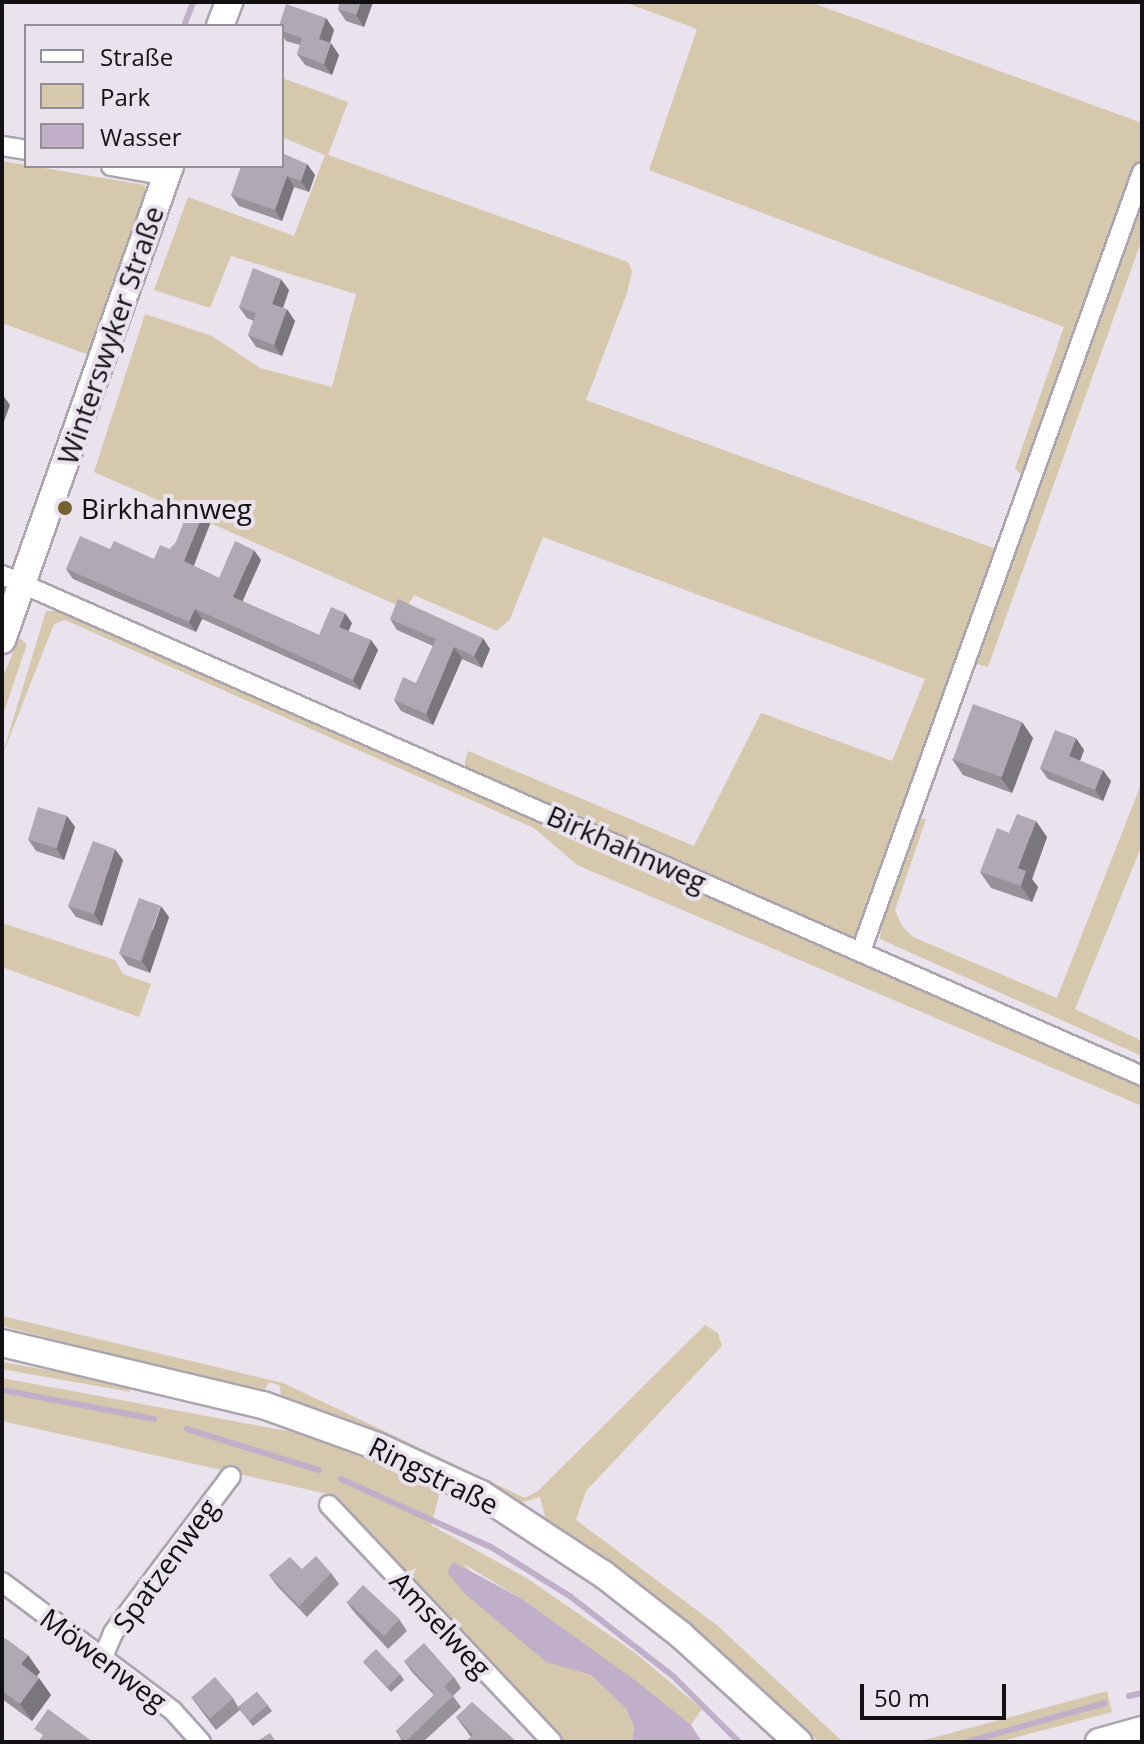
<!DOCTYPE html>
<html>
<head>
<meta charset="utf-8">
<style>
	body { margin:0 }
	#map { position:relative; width:1144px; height:1744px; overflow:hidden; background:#eae2ed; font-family:"Open Sans",sans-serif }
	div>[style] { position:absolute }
	.green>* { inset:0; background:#d6c8ac; transform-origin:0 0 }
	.water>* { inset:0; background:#c1afca }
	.stream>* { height:6px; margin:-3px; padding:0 3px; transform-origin:3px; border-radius:3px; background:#c1afca }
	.roads { filter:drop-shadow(2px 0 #aca5b0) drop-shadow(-2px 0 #aca5b0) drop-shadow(0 2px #aca5b0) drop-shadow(0 -2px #aca5b0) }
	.street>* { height:18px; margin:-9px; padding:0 9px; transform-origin:9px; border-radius:9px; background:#fff }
	.secondary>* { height:26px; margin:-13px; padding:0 13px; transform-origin:13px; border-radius:13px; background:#fff }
	.wall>* { inset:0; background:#97919a }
	.shaded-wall>* { inset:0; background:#7b767d }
	.building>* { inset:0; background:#b0a9b3; transform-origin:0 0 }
	.dots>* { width:22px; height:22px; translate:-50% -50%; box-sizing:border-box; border:4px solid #eae2ed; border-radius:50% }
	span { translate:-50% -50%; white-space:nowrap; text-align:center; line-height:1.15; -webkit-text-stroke:8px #eae2ed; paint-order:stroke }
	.street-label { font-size:28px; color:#121013 }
	.poi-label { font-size:28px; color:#121013 }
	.left { translate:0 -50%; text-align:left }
	.frame { position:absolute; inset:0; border:4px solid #121013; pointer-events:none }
	.legend { position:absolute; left:24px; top:24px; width:260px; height:144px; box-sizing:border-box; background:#eae2ed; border:2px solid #948e96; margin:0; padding:10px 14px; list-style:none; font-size:24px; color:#121013 }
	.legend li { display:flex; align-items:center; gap:16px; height:40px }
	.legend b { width:40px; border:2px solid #948e96 }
	.scale { position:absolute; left:860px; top:1684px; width:146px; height:36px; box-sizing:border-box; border:4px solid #121013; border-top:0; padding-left:10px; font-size:24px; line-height:28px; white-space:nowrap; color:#121013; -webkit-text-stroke:6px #eae2ed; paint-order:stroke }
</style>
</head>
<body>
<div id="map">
	<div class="green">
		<i style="clip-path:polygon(624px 2px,810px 2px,1142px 123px,1142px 159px,856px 940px,465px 768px,465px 762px,468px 751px,694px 846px,761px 713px,892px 761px,925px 679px,543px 537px,510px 619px,497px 631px,414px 595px,406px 609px,94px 472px,145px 314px,212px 336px,260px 368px,332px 387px,356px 294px,231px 256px,210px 308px,154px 290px,188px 197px,294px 236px,325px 155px,282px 137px,282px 78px,348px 102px,328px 155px,628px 262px,632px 271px,627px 293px,586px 400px,996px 549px,1022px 476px,1015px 468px,1064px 327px,649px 170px,697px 29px)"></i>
		<i style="clip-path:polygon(2px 161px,145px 185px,146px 201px,89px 355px,2px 323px)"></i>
		<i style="clip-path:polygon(1142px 187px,1142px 239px,988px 667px,970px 662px)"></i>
		<i style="clip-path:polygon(63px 604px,1142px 1084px,1142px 1106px,577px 865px,534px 828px,65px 620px,54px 624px,2px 756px,46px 611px,60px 611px)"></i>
		<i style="clip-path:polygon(19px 638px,27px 644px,2px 718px,2px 679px)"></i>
		<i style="clip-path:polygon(1142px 782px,1142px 845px,1075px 1009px,1142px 1041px,1142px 1056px,880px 939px,882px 913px,916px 818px,926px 819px,895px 910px,902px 926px,913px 937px,1057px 998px)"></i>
		<i style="clip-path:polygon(2px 923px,115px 960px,123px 974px,151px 984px,139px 1017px,2px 967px)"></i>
		<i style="clip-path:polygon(2px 1316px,283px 1383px,525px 1498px,538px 1491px,705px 1325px,718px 1333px,722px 1346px,586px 1491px,576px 1520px,718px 1626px,843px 1742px,819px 1742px,665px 1605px,546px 1521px,540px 1497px,515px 1504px,281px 1399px,280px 1386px,273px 1383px,268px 1383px,263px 1394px,2px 1326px)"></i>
		<i style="left:2px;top:1362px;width:131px;height:7px;rotate:10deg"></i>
		<i style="clip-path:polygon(2px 1378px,336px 1440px,442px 1485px,431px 1525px,528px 1579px,634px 1652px,702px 1709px,691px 1725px,519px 1597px,462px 1563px,578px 1671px,591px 1675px,626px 1709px,634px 1726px,632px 1742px,561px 1742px,337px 1496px,2px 1421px)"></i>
		<i style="clip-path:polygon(1107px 1691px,1112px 1712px,998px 1742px,917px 1742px)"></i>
	</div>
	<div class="water">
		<i style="clip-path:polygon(453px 1562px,519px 1597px,636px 1681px,691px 1725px,702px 1742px,632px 1742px,634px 1726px,626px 1709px,591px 1675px,546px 1662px,465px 1594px,447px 1572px)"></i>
	</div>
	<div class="stream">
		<i style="left:184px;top:26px;width:26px;rotate:-69deg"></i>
		<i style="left:2px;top:1390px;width:155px;rotate:10.8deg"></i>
		<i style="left:187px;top:1429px;width:138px;rotate:17.3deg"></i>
		<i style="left:341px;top:1479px;width:165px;rotate:24.4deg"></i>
		<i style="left:491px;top:1547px;width:94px;rotate:32deg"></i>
		<i style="left:571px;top:1597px;width:130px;rotate:37.8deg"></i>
		<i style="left:674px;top:1677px;width:92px;rotate:45deg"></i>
		<i style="left:1129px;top:1696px;width:13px;rotate:-13deg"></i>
		<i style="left:967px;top:1742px;width:143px;rotate:-15.8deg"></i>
	</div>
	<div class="roads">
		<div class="street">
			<i style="left:2px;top:146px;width:24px;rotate:9deg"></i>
			<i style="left:111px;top:166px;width:57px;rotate:10.1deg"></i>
			<i style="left:2px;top:575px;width:1245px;rotate:23.72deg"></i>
			<i style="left:861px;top:951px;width:828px;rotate:-70.16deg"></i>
			<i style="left:329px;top:1505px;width:325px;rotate:46.7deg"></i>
			<i style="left:2px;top:1582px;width:214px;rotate:37deg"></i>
			<i style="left:173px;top:1711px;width:42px;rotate:47.9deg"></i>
			<i style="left:103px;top:1657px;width:26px;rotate:-67deg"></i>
			<i style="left:113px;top:1633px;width:196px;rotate:-53.1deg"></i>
		</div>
		<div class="secondary">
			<i style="left:220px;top:26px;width:26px;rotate:-69deg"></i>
			<i style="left:2px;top:640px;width:503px;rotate:-70.48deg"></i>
			<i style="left:2px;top:1343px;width:268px;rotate:13.4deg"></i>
			<i style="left:263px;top:1405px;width:121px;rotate:19.8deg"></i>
			<i style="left:377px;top:1446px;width:115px;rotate:24.8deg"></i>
			<i style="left:481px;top:1494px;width:146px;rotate:33.3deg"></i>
			<i style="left:603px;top:1574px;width:99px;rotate:38deg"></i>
			<i style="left:681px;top:1635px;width:159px;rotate:42.4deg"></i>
			<i style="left:1099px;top:1742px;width:45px;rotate:-15.6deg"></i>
		</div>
	</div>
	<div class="wall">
		<i style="clip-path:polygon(340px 2px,373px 2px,364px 27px,346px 21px,338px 9px)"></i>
		<i style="clip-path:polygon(326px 18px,334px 30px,330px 43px,339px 55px,332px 75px,305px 65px,297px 54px,300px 45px,286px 41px,282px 35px,282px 26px)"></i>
		<i style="clip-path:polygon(307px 164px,315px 175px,309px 192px,294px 187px,282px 221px,239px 206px,231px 195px)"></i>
		<i style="clip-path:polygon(289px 290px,283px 308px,295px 321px,282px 356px,256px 347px,248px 335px,254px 321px,247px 318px,239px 307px)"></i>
		<i style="clip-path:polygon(203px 514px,210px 524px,194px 566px,219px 578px,261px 560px,242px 601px,319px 635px,352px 623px,348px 631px,371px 640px,378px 650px,360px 690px,202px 619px,196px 632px,73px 579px,66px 569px,154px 559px,170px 549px)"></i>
		<i style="clip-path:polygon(390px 619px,490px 649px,482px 668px,462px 659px,433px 725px,401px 711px,394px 700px,416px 683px,433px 646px,397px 630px)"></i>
		<i style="clip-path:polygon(1033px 738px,1012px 793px,963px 775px,952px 759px)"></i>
		<i style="clip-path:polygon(1084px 750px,1080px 761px,1111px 781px,1103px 801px,1048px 779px,1040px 768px)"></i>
		<i style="clip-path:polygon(67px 816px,75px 827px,64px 860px,36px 851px,28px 839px)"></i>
		<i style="clip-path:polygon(1009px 833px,1047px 837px,1032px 879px,1038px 887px,1032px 902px,991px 888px,980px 872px)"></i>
		<i style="clip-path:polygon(123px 860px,102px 926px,76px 917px,68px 906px)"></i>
		<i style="clip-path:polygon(169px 917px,150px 973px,128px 965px,120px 954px)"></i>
		<i style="clip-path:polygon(302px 1569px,331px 1573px,339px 1584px,307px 1617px,277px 1586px,269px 1575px)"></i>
		<i style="clip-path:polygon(346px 1601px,399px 1619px,407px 1631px,388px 1649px,354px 1612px)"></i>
		<i style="clip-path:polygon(2px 1642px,40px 1672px,37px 1676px,51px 1695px,32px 1721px,2px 1699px)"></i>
		<i style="clip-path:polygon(404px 1661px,454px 1677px,461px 1688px,453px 1696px,461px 1707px,423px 1742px,403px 1742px,396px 1731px,434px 1695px,412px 1672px)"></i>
		<i style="clip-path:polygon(363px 1662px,400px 1674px,404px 1680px,391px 1692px)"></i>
		<i style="clip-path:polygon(257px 1692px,272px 1711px,253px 1726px,240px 1710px,216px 1730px,191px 1697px,233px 1698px,238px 1707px)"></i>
		<i style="clip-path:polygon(456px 1717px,517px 1742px,471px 1737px)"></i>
	</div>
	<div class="shaded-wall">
		<i style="clip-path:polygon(361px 2px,373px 2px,364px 27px,356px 15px)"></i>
		<i style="clip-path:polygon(326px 18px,334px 30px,327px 51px,319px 39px)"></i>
		<i style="clip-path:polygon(331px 43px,339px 55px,332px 75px,324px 64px)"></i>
		<i style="clip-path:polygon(307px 164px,315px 175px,309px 192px,301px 181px)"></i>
		<i style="clip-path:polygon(287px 176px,294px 187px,282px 221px,275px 210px)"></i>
		<i style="clip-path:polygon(281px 279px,289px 290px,280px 316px,272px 304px)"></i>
		<i style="clip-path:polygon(287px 309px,295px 321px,282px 356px,274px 345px)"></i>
		<i style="clip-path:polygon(2px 394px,10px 405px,2px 427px)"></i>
		<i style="clip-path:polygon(203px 514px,210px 524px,191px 571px,184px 561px)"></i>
		<i style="clip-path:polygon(254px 550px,261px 560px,240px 607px,233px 597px)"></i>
		<i style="clip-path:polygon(195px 609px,202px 619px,196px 632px,189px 622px)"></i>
		<i style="clip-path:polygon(345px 613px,352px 623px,346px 637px,339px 627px)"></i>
		<i style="clip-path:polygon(483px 638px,490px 649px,482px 668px,474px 656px)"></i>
		<i style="clip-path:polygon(371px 640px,378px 650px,360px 690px,353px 680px)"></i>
		<i style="clip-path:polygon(454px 647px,462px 659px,433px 725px,426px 714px)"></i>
		<i style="clip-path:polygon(1022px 722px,1033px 738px,1012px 793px,1001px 778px)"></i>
		<i style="clip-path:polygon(1076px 738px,1084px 750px,1077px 768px,1069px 756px)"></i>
		<i style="clip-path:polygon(1103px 770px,1111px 781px,1103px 801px,1095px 790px)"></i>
		<i style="clip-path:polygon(67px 816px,75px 827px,64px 860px,56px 848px)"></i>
		<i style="clip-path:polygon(1036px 821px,1047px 837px,1032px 879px,1038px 887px,1032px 902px,1021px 886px,1018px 868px)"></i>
		<i style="clip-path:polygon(115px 849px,123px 860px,102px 926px,94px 914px)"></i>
		<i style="clip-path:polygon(161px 906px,169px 917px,150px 973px,142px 961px)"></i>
		<i style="clip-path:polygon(28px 1655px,40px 1672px,33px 1681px,21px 1664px)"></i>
		<i style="clip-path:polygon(39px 1678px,51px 1695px,32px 1721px,20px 1704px)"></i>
	</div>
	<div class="building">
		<i style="clip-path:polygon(340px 2px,361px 2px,356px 15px,338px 9px)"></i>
		<i style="clip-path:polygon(286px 4px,326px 18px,319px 39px,331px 43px,324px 64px,297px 54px,302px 38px,282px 31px,282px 26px,279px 26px)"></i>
		<i style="clip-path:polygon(282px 153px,307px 164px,301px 181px,287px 176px,275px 210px,231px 195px,241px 166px,282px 166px)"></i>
		<i style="clip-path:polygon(253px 268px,281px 279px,272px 304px,287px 309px,274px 345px,248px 335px,256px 313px,239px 307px)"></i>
		<i style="clip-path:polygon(189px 508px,203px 514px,184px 561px,219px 578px,235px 541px,254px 550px,233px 597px,319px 635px,331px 607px,345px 613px,339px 627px,371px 640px,353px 680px,195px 609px,189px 622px,66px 569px,80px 536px,110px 549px,114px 541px,154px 559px,160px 545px,170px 549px,176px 542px)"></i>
		<i style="clip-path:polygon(398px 599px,483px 638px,474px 656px,454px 647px,426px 714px,394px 700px,403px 677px,416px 683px,436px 639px,390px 619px)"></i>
		<i style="left:973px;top:704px;width:52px;height:59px;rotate:20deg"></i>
		<i style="clip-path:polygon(1055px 730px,1076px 738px,1069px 756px,1103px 770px,1095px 790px,1040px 768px)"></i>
		<i style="left:38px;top:807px;width:30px;height:34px;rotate:17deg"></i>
		<i style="clip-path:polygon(1017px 814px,1036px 821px,1018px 868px,1026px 871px,1021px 886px,980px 872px,997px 828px,1009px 833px)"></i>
		<i style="clip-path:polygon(93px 841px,115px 849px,94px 914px,68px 906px)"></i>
		<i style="left:139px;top:898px;width:23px;height:59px;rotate:20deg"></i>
		<i style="clip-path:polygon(316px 1556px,331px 1573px,299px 1606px,269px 1575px,290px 1557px,302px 1569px)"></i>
		<i style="left:363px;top:1585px;width:50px;height:23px;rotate:43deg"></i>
		<i style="clip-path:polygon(5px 1638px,28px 1655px,21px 1664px,39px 1678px,20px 1704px,2px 1691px,2px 1642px)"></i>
		<i style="clip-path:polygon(424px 1643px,454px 1677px,444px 1687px,453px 1696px,405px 1742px,396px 1731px,435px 1694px,404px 1661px)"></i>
		<i style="left:376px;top:1649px;width:35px;height:18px;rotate:46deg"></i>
		<i style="left:215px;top:1677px;width:28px;height:31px;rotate:49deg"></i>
		<i style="left:257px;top:1692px;width:17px;height:24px;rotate:50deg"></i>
		<i style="clip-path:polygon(472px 1702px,517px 1742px,465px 1742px,473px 1735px,456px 1717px)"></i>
		<i style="clip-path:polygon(48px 1709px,93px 1742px,38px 1742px,43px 1735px,34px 1729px)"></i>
		<i style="clip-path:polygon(270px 1733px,276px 1742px,256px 1742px)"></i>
	</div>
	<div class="dots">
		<i style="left:65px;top:508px;background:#776131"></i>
	</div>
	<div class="street-label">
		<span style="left:110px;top:335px;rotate:-71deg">Winterswyker Straße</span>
		<span style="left:627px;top:848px;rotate:24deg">Birkhahnweg</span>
		<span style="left:434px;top:1475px;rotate:26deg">Ringstraße</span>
		<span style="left:165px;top:1565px;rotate:-54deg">Spatzenweg</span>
		<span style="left:441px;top:1624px;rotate:47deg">Amselweg</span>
		<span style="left:104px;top:1659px;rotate:37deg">Möwenweg</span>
	</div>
	<div class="poi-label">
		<span class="left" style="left:81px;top:508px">Birkhahnweg</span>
	</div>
	<div class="frame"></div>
	<ul class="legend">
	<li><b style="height:10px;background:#fff"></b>Straße</li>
	<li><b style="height:22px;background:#d6c8ac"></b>Park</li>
	<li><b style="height:22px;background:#c1afca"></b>Wasser</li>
	</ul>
	<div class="scale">50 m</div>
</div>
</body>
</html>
